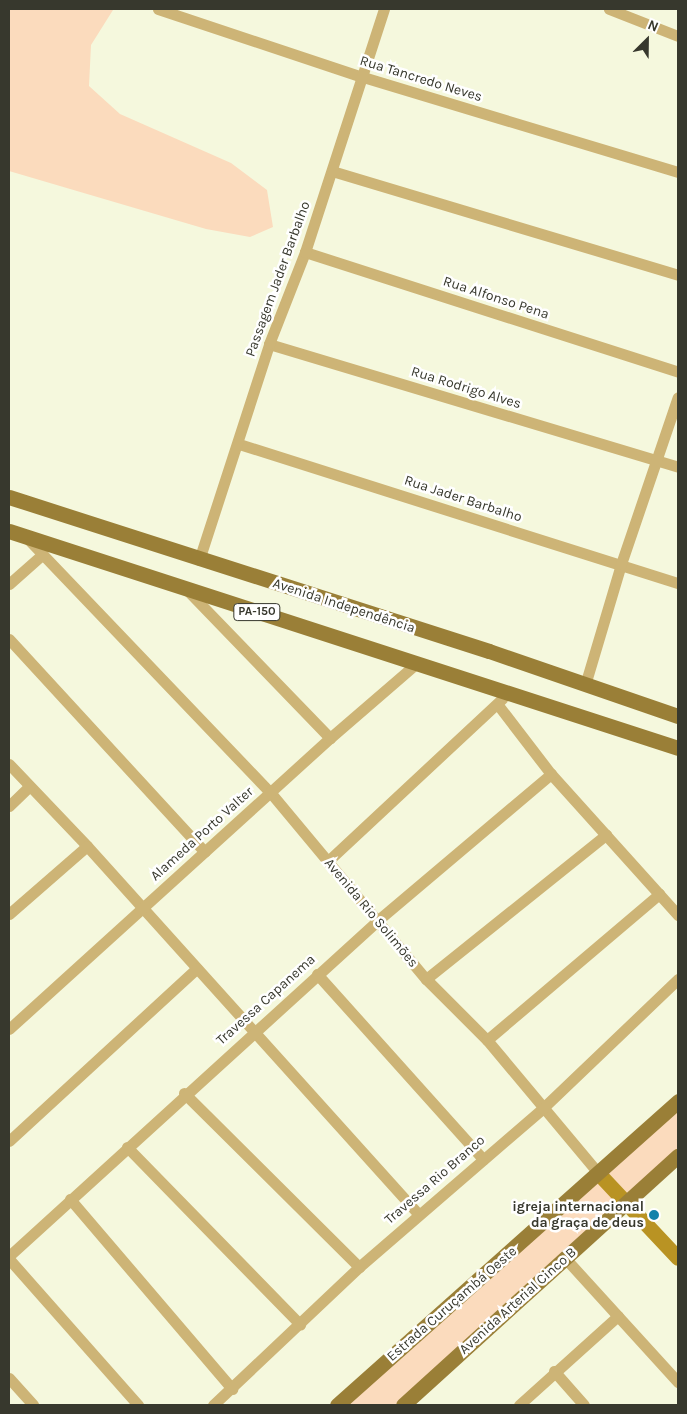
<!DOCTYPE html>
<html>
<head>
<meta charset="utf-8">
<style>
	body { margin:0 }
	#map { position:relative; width:687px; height:1414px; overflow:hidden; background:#f5f8dd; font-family:Karla,sans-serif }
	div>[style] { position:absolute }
	.green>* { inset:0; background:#fbdbbd }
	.street>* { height:11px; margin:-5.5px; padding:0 5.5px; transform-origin:5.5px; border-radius:5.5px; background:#cdb476 }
	.secondary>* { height:15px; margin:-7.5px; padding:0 7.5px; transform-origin:7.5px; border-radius:7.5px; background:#b99323 }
	.primary>* { height:15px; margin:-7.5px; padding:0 7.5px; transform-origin:7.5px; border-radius:7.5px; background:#9a7f37 }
	.dots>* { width:14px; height:14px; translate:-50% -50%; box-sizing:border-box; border:2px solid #fff; border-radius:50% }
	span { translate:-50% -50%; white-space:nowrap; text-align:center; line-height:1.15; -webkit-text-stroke:5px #fff; paint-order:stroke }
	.shield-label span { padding:1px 4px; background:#fff; border:1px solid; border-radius:4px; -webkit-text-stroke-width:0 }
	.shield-label { font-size:12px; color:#37382d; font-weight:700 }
	.street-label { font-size:14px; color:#37382d }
	.poi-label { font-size:14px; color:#37382d; font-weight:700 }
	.right { translate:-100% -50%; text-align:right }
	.frame { position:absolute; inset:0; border:10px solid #37382d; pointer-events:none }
	.north { position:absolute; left:622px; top:15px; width:50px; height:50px; -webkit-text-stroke:4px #fff; paint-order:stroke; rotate:23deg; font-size:14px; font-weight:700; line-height:20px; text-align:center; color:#37382d }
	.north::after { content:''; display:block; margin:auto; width:18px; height:22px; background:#37382d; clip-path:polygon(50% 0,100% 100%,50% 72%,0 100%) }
</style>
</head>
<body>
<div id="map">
	<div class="green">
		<i style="clip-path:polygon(9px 9px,135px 9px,113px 10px,91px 45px,89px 86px,120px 114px,231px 163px,267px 190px,273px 227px,250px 237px,206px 229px,9px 171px)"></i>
		<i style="clip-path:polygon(678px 1102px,678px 1155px,403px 1405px,337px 1405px)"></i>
	</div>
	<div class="street">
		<i style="left:158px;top:9px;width:216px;rotate:18.4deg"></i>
		<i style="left:363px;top:77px;width:329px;rotate:16.8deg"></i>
		<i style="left:609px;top:9px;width:74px;rotate:21.4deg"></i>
		<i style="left:332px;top:171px;width:361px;rotate:16.7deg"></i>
		<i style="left:305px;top:252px;width:392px;rotate:17.8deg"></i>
		<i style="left:269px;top:344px;width:427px;rotate:16.7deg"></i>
		<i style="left:239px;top:444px;width:460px;rotate:17.6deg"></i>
		<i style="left:27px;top:538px;width:352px;rotate:46.3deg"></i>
		<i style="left:270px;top:792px;width:244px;rotate:50.2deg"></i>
		<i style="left:426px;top:979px;width:86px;rotate:45deg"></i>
		<i style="left:487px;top:1040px;width:175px;rotate:50.1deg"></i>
		<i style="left:199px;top:560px;width:227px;rotate:-72deg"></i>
		<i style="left:269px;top:344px;width:99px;rotate:-68.6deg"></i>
		<i style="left:305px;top:252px;width:256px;rotate:-72deg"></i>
		<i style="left:9px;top:584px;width:45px;rotate:-41.4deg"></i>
		<i style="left:187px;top:590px;width:206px;rotate:46deg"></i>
		<i style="left:9px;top:639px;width:289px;rotate:47.4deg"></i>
		<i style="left:585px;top:685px;width:126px;rotate:-73.4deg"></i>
		<i style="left:621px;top:564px;width:176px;rotate:-71.2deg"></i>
		<i style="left:498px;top:705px;width:87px;rotate:52.5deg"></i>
		<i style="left:551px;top:774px;width:190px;rotate:48deg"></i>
		<i style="left:9px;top:764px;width:113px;rotate:46.4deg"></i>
		<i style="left:87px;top:846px;width:495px;rotate:48deg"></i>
		<i style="left:9px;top:806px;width:28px;rotate:-44deg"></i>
		<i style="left:328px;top:861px;width:238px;rotate:-43deg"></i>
		<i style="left:9px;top:914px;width:103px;rotate:-41.1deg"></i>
		<i style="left:317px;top:974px;width:249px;rotate:48.1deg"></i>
		<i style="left:426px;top:979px;width:231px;rotate:-38.7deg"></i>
		<i style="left:9px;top:1029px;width:433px;rotate:-42.2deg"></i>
		<i style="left:330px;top:738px;width:115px;rotate:-40.8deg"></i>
		<i style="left:487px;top:1040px;width:226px;rotate:-40.3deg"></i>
		<i style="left:184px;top:1093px;width:247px;rotate:44.8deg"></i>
		<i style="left:9px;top:1141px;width:255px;rotate:-42.6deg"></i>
		<i style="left:127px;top:1147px;width:248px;rotate:45.7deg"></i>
		<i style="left:70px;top:1199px;width:250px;rotate:49.5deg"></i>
		<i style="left:9px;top:1256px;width:498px;rotate:-42.3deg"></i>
		<i style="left:377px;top:921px;width:228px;rotate:-40.2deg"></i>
		<i style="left:565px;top:1258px;width:168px;rotate:47.7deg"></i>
		<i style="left:9px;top:1259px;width:195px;rotate:48.5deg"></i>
		<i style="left:554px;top:1371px;width:45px;rotate:48.6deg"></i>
		<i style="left:9px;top:1378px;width:36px;rotate:48deg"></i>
		<i style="left:213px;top:1405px;width:201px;rotate:-43.4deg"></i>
		<i style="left:359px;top:1267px;width:243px;rotate:-40.8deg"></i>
		<i style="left:543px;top:1108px;width:187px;rotate:-43.7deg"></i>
		<i style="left:519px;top:1405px;width:133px;rotate:-42deg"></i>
	</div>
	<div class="secondary">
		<i style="left:599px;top:1174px;width:115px;rotate:46.8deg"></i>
	</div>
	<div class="primary">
		<i style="left:9px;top:497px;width:504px;rotate:17.79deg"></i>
		<i style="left:489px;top:651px;width:200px;rotate:19deg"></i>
		<i style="left:9px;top:531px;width:703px;rotate:17.97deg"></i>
		<i style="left:337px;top:1405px;width:457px;rotate:-41.7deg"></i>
		<i style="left:403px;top:1405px;width:371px;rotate:-42.2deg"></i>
	</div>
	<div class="dots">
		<i style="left:654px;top:1215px;background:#1482aa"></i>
	</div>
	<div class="shield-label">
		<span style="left:257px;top:612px">PA-150</span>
	</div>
	<div class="street-label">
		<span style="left:421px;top:79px;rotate:17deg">Rua Tancredo Neves</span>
		<span style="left:278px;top:279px;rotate:-70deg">Passagem Jader Barbalho</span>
		<span style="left:496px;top:298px;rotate:18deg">Rua Alfonso Pena</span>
		<span style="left:466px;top:388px;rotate:17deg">Rua Rodrigo Alves</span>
		<span style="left:463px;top:499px;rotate:18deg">Rua Jader Barbalho</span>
		<span style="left:344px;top:606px;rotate:18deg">Avenida Independência</span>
		<span style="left:202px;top:834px;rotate:-42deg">Alameda Porto Valter</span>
		<span style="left:371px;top:913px;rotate:50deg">Avenida Rio Solimões</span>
		<span style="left:266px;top:1000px;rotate:-42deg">Travessa Capanema</span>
		<span style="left:435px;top:1180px;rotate:-41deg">Travessa Rio Branco</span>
		<span style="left:518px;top:1301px;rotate:-42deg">Avenida Arterial Cinco B</span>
		<span style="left:452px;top:1304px;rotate:-41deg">Estrada Curuçambá Oeste</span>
	</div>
	<div class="poi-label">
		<span class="right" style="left:644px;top:1215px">igreja internacional<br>da graça de deus</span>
	</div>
	<div class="frame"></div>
	<div class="north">N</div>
</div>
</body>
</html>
